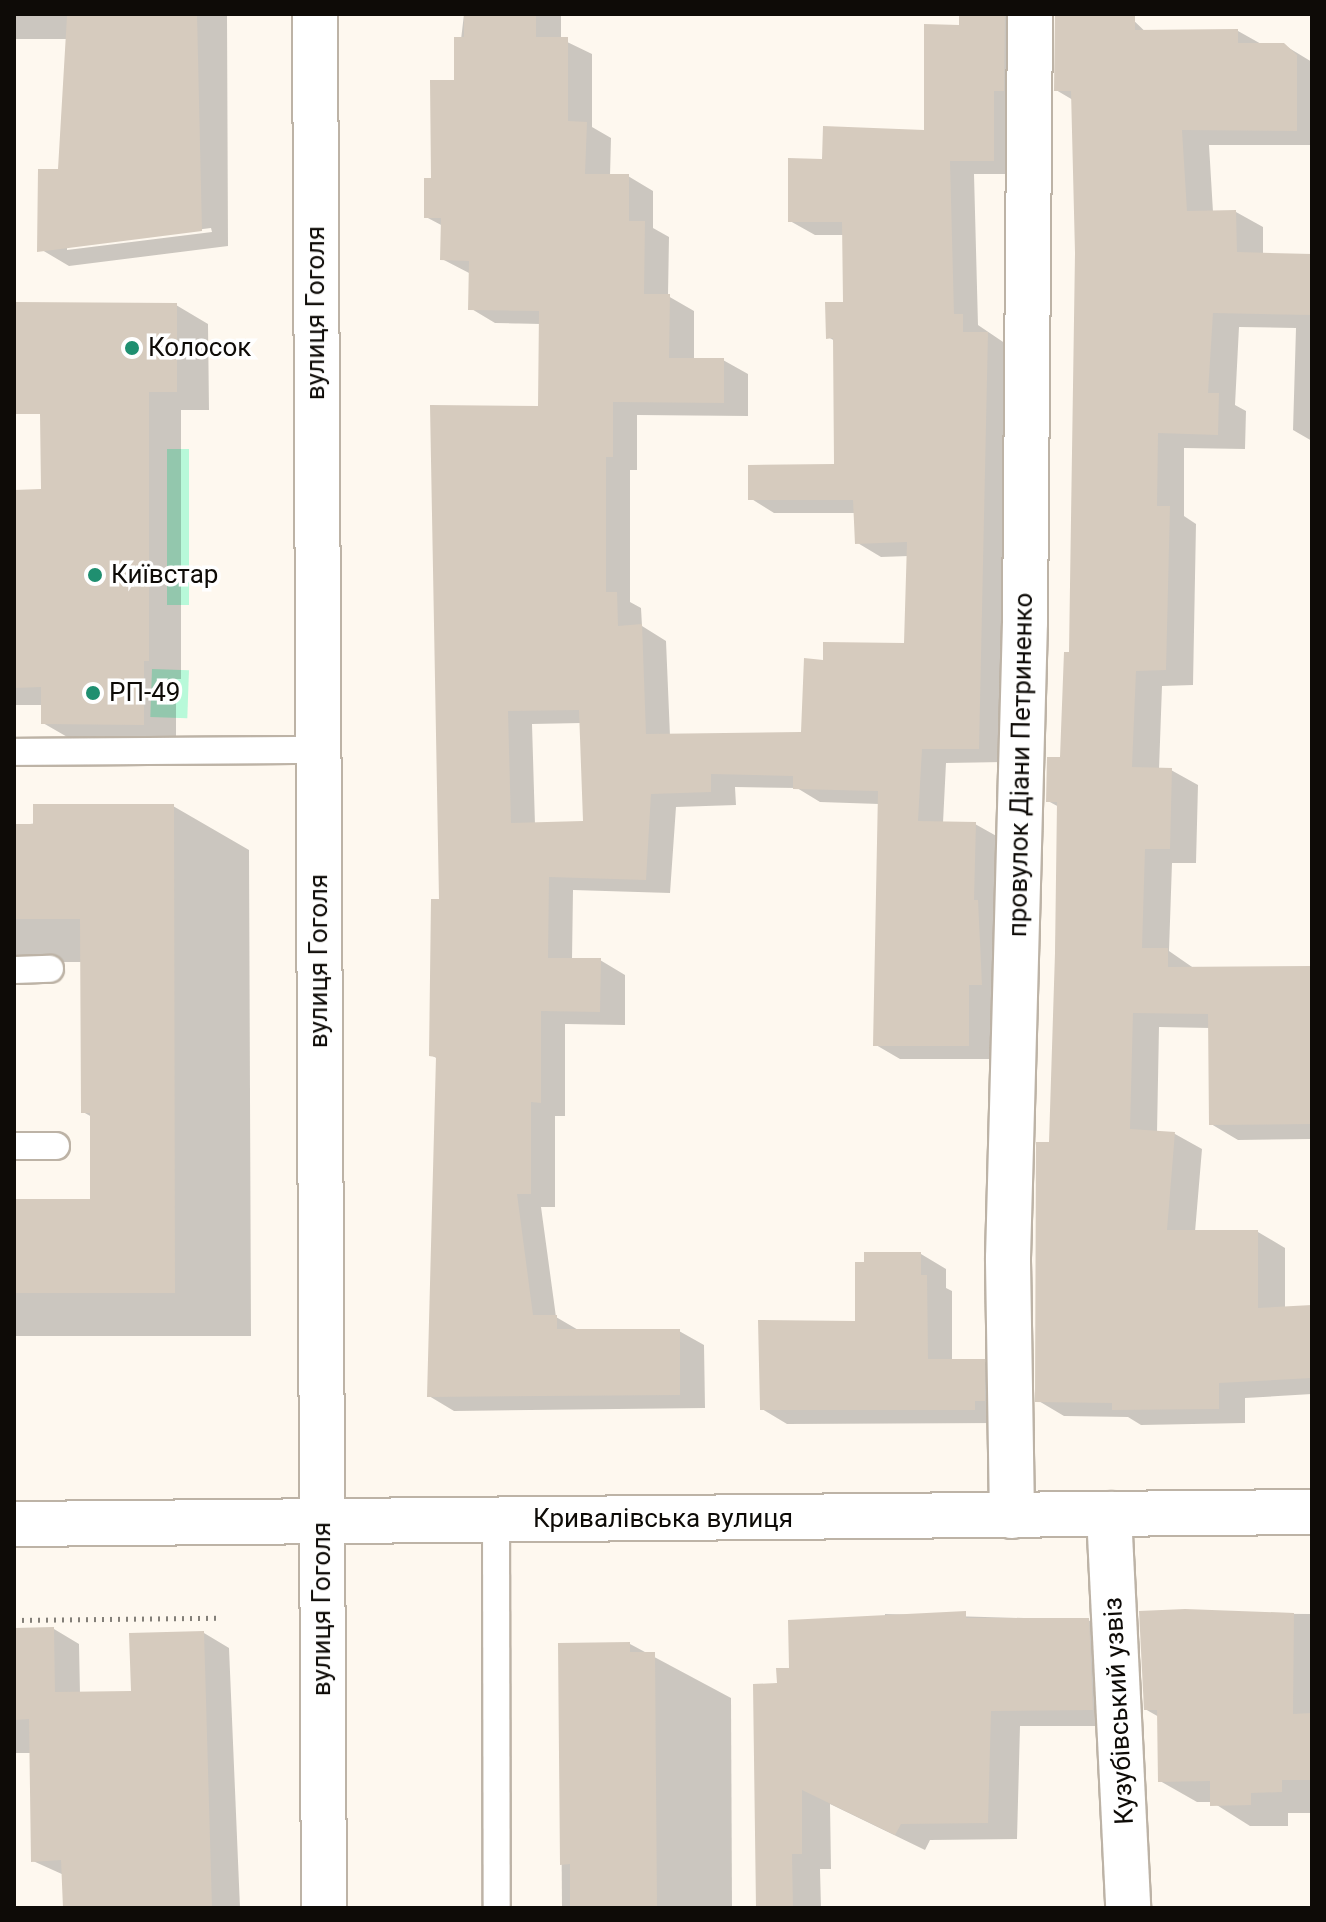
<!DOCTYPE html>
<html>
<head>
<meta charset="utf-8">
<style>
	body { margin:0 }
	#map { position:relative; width:1326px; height:1922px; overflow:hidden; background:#fef8ef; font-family:Roboto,sans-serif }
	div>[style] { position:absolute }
	.green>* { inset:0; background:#b8f9d9; transform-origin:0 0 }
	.shadow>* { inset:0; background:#0003 }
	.building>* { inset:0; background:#d6cbbe }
	.path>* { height:5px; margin-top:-2.5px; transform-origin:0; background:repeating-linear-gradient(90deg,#837f78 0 2px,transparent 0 8px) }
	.roads { filter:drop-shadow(2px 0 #bdb3a6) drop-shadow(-2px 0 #bdb3a6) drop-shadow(0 2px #bdb3a6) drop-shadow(0 -2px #bdb3a6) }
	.service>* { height:26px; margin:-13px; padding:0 13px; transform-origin:13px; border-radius:13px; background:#fff }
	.minor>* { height:44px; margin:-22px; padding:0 22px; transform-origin:22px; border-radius:22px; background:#fff }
	.dots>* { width:22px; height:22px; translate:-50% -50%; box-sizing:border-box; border:4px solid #fff; border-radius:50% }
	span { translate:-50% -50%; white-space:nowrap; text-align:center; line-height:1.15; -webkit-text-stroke:7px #fff; paint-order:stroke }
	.street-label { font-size:26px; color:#0e0b07 }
	.poi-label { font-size:26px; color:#0e0b07 }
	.left { translate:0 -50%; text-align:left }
	.frame { position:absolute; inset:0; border:16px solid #0e0b07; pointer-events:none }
</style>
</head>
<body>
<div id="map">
	<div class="green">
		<i style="left:189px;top:449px;width:156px;height:22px;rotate:90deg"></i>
		<i style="left:152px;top:669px;width:37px;height:48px;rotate:2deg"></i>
	</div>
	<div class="shadow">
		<i style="clip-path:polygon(evenodd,14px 14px,227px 14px,228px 246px,69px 266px,42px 250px,60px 171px,68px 39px,14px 39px,14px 14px,211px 228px,212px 232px,67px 250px,67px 246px,211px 228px)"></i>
		<i style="clip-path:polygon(evenodd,464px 14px,561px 14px,561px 39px,592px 54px,592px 127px,611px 138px,610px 176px,628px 176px,653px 191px,653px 228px,669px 237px,668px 296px,694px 311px,694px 360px,723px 360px,748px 374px,748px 416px,637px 415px,637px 470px,630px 470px,630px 602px,641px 608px,642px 626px,666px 641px,670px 736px,803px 734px,825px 662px,906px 645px,909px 556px,881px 557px,856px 542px,856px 513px,774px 513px,750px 498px,836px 466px,835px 341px,828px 337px,845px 304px,844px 235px,815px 235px,790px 221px,823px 161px,926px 132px,962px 28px,1002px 14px,1025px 27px,1018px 174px,974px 174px,978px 325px,1012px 348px,1004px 762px,946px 763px,943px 823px,975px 824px,1000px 838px,994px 1059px,900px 1059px,876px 1045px,879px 804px,820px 802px,797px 788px,735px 787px,736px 805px,676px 807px,670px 893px,573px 890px,572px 960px,600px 960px,625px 975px,625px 1025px,565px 1024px,565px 1116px,555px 1116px,555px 1207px,541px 1207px,556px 1317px,580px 1331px,679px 1331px,704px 1345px,705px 1408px,454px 1411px,429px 1396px,438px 1059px,431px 1055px,441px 901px,540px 408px,541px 324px,495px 323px,470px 308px,471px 274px,442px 259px,443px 226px,426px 217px,456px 82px,464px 14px,582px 723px,585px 823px,535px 825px,532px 724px,582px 723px)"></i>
		<i style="clip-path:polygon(1056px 14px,1127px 14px,1155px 41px,1238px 31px,1263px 45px,1284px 45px,1312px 62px,1312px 145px,1209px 145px,1213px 212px,1236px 212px,1263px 227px,1263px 255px,1312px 256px,1312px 441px,1293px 430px,1296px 328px,1239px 327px,1235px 405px,1246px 411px,1245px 449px,1184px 448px,1184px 516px,1196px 524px,1193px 685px,1162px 686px,1159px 770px,1171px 770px,1198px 785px,1196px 863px,1172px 863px,1169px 951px,1195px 969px,1312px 968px,1312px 1139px,1238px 1140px,1211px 1124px,1210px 1028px,1159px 1027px,1157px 1133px,1175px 1134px,1202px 1149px,1195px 1232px,1258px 1232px,1285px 1248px,1285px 1309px,1312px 1307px,1312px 1394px,1245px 1398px,1245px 1423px,1141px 1425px,1128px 1417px,1064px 1416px,1037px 1400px,1051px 1144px,1059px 807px,1048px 801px,1062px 759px,1071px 654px,1077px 253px,1073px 100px,1056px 90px)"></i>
		<i style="clip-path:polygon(176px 305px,208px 324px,209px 410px,181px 410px,181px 679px,176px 679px,176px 742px,76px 742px,43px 723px,43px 705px,14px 705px,14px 492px,43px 491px)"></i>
		<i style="clip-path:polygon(173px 806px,249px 850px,251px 1336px,14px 1336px,14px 1201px,92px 1201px,92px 1117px,83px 1112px,83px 962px,14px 962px,14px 826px)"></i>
		<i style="clip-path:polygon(921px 1254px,946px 1269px,946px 1288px,952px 1291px,952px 1361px,984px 1361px,1009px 1376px,1000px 1423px,787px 1424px,762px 1409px,857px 1323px)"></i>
		<i style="clip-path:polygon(1141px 1613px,1312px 1614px,1312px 1813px,1288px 1813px,1288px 1826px,1250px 1826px,1212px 1802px,1197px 1802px,1160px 1781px,1159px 1717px,1145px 1709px)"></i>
		<i style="clip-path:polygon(885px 1614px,1088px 1620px,1118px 1637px,1122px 1726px,1020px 1726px,1017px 1839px,930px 1840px,925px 1850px,830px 1804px,831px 1869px,820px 1869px,821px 1908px,758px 1908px,779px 1685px,791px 1670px,885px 1621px)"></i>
		<i style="clip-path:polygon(54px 1629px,79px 1644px,80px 1694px,133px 1693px,204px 1633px,229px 1648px,240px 1908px,65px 1908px,64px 1875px,33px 1861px,31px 1753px,14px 1753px,14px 1630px)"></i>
		<i style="clip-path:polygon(630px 1644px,731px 1698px,732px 1908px,562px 1908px,560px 1645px)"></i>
	</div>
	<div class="building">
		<i style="clip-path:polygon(197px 14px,202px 231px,37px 252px,38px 169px,58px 169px,67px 16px)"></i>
		<i style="clip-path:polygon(evenodd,464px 14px,536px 14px,536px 37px,568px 37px,568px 121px,587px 122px,585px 174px,629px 174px,629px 221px,645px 221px,644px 294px,670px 294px,669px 358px,724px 358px,724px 403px,613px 402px,613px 457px,606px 457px,606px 592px,617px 592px,618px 626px,642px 624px,646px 734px,801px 732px,804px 658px,823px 660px,823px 642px,904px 643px,907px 542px,855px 544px,853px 500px,748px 500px,748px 465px,834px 464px,833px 338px,826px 339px,825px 302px,843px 302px,842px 222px,788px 222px,788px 158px,822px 159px,823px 126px,924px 130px,924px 24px,959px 25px,959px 14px,1005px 14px,1004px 91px,994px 91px,994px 161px,950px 161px,954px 314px,963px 314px,963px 332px,988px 332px,979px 749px,922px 749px,918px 821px,976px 822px,974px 900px,978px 900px,982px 985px,969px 985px,969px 1046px,873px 1046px,878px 791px,793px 789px,793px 776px,711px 774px,711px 792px,651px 794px,646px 880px,549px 877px,548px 958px,601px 958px,600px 1012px,541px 1011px,541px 1103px,531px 1102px,531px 1194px,517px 1194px,533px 1315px,557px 1315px,557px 1329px,680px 1329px,680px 1395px,427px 1397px,436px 1057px,429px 1056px,431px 899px,439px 899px,430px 405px,538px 406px,539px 311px,468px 310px,469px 261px,440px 260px,441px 218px,424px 218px,424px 178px,431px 178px,430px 80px,454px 80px,454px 37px,464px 37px,464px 14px,579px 710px,583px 821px,511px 823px,508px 711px,579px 710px)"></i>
		<i style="clip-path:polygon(1055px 14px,1135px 14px,1135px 30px,1238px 29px,1238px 43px,1284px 43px,1297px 55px,1297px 131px,1182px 130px,1187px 211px,1236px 210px,1237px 252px,1312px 254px,1312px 315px,1213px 313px,1208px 393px,1219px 393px,1218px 435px,1158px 433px,1157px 506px,1170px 506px,1166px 670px,1136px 671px,1132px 767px,1172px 768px,1170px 849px,1145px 849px,1142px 948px,1168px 948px,1168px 967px,1312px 966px,1312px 1124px,1209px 1125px,1208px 1014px,1133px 1013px,1130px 1129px,1175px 1132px,1167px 1230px,1258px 1230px,1258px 1308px,1312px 1305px,1312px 1378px,1219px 1383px,1219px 1409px,1112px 1410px,1112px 1403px,1035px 1402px,1036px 1142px,1049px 1142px,1055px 953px,1057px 802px,1046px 802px,1047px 757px,1060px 757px,1064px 652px,1069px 652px,1075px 253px,1071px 91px,1054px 91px)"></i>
		<i style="clip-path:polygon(14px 302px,177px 303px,177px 392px,149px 392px,149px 661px,144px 661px,144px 725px,41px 724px,41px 687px,14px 688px,14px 490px,41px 489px,40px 414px,14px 414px)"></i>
		<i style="clip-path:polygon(33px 804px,174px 804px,175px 1293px,14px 1293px,14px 1199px,90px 1199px,90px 1113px,81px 1113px,80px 919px,14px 919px,14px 824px,33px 824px)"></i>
		<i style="clip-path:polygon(864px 1252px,921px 1252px,921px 1275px,927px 1275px,928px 1359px,985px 1359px,985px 1401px,975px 1401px,975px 1410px,760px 1410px,758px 1320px,855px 1321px,855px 1262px,864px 1262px)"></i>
		<i style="clip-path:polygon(1185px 1609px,1294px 1613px,1293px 1714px,1312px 1713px,1312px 1780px,1282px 1780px,1282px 1792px,1251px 1793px,1251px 1805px,1210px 1806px,1210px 1781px,1158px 1782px,1157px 1710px,1144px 1710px,1139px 1611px)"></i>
		<i style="clip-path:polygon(966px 1611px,966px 1618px,1089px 1618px,1093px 1710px,991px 1711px,988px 1823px,901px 1824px,895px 1835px,802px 1790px,802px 1854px,792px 1854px,793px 1908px,756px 1908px,753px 1684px,777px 1683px,776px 1668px,789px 1668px,788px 1620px)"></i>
		<i style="clip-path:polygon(54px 1627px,55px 1692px,131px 1691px,129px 1633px,204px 1631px,212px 1908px,63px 1908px,61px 1860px,31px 1862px,29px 1719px,14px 1720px,14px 1628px)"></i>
		<i style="clip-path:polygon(630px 1642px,630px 1652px,655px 1652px,657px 1908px,570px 1908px,570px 1864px,560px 1865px,558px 1643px)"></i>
	</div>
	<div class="path">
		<i style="left:14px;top:1620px;width:205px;rotate:-0.6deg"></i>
	</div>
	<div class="roads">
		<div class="service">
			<i style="left:14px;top:752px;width:304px;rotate:-0.4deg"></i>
			<i style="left:14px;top:970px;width:36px;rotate:-2deg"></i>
			<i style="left:14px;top:1146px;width:42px"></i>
			<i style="left:496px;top:1520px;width:388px;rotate:89.9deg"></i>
		</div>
		<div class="minor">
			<i style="left:315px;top:14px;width:1894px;rotate:89.73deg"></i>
			<i style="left:1109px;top:1514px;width:394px;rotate:87.2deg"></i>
			<i style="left:1012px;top:1516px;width:258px;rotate:-90.9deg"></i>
			<i style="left:1008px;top:1258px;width:636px;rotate:-88.47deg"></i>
			<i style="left:1025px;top:622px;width:608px;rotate:-89.53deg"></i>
			<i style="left:14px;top:1524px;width:1298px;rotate:-0.53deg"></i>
		</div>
	</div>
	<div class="dots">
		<i style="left:132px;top:348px;background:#1f8f70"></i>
		<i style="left:95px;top:575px;background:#1f8f70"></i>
		<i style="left:93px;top:693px;background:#1f8f70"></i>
	</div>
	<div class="street-label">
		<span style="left:316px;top:313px;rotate:-90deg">вулиця Гоголя</span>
		<span style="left:1021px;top:765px;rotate:-89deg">провулок Діани Петриненко</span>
		<span style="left:319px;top:961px;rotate:-90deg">вулиця Гоголя</span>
		<span style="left:663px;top:1519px">Кривалівська вулиця</span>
		<span style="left:322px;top:1609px;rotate:-90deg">вулиця Гоголя</span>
		<span style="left:1119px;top:1711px;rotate:-93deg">Кузубівський узвіз</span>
	</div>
	<div class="poi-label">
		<span class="left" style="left:148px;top:348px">Колосок</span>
		<span class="left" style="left:111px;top:575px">Київстар</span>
		<span class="left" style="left:109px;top:693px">РП-49</span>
	</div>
	<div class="frame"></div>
</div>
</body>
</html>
